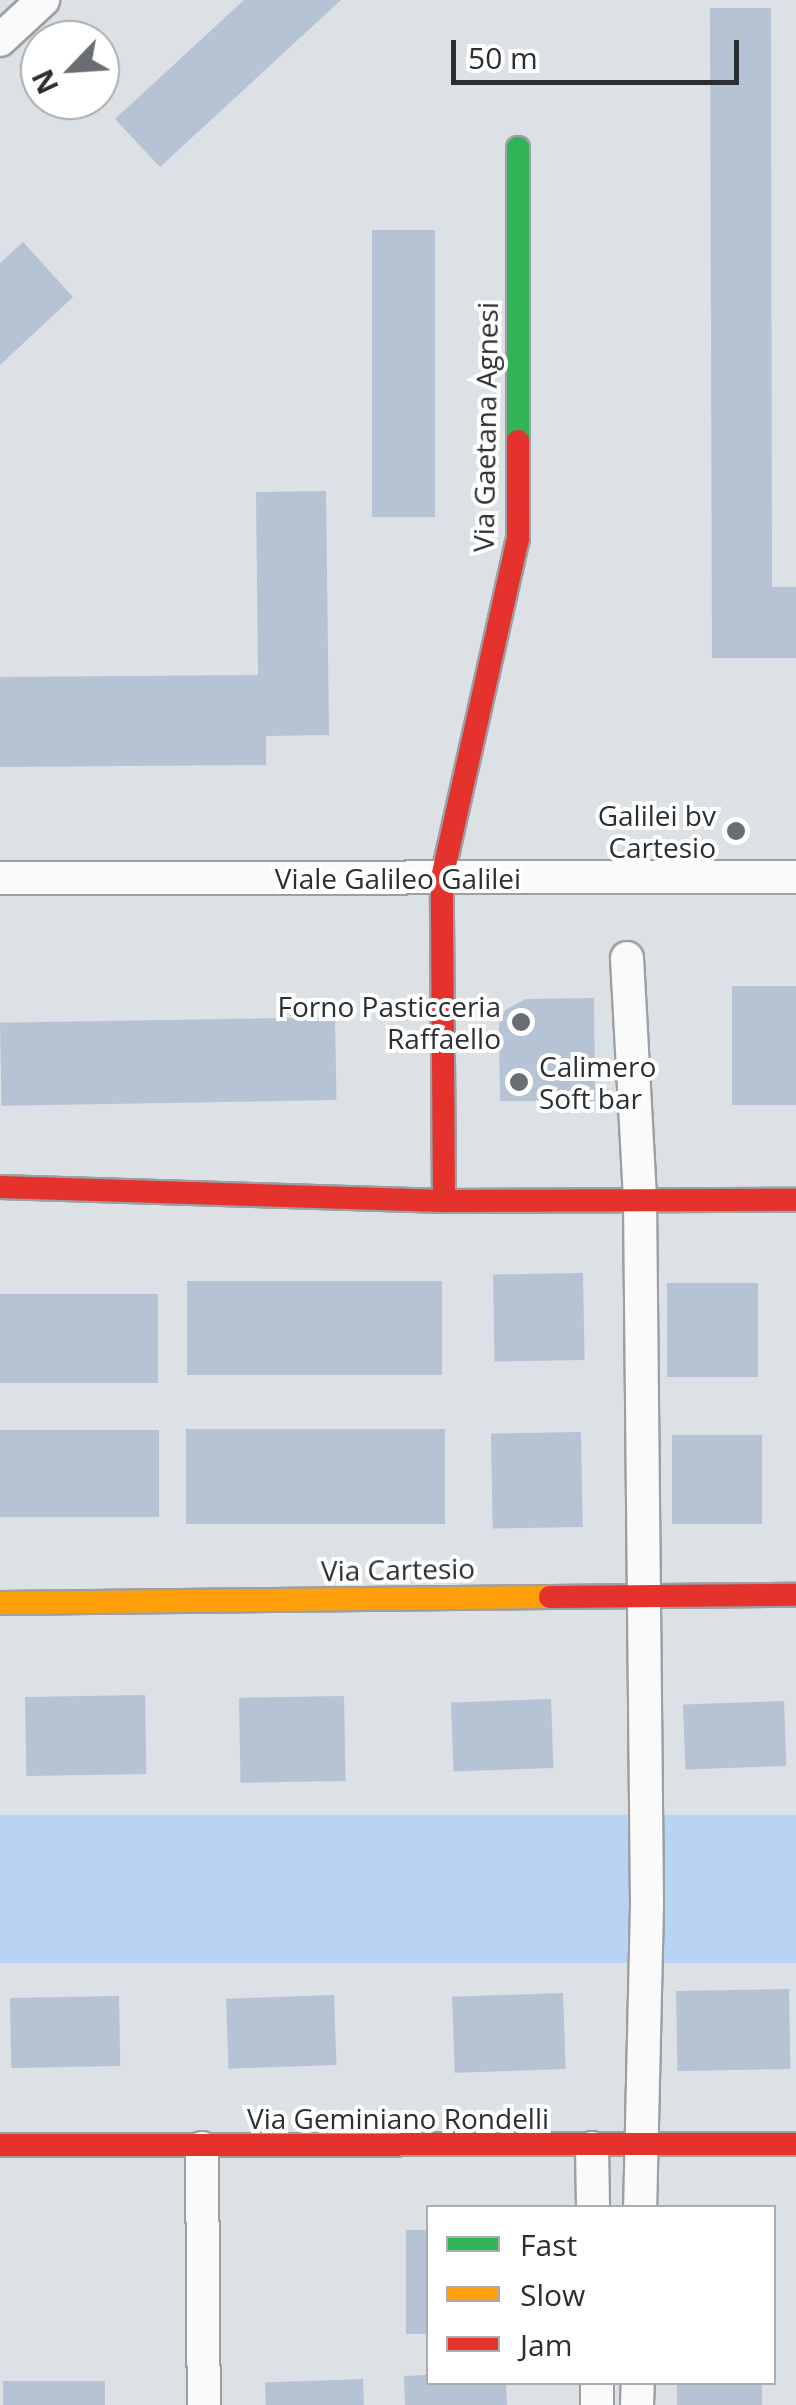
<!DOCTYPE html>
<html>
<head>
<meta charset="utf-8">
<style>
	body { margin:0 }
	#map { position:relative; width:796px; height:2405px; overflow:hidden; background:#dce1e6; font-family:"Open Sans",sans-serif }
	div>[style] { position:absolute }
	.green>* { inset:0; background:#b8d3f3; transform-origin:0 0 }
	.building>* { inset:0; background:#b5c3d4; transform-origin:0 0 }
	.roads { filter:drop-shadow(2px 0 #9c9fa3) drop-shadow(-2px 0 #9c9fa3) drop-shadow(0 2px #9c9fa3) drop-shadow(0 -2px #9c9fa3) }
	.street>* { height:32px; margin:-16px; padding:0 16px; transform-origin:16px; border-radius:16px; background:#fafafb }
	.fast>* { height:22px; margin:-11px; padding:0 11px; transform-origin:11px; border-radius:11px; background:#30b455 }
	.slow>* { height:22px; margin:-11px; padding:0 11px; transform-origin:11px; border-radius:11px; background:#ff9f0a }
	.jam>* { height:22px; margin:-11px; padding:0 11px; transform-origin:11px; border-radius:11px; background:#e5322d }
	.dots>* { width:28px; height:28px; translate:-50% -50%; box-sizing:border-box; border:5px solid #fff; border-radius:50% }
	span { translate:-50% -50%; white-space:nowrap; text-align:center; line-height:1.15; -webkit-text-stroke:8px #fff; paint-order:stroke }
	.street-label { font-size:28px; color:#2c2f32 }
	.poi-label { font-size:28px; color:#2c2f32 }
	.right { translate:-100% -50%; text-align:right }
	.left { translate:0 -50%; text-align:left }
	.legend { position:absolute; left:426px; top:2205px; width:350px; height:180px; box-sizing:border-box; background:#fff; border:2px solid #abacad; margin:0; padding:12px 18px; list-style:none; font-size:30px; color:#2c2f32 }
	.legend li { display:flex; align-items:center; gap:20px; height:50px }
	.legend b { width:50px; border:2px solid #abacad }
	.north { position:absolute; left:20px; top:20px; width:100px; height:100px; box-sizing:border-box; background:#fff; border:2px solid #abacad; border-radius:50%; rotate:245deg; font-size:28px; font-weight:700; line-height:40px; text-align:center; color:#2c2f32 }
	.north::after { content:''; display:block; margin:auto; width:35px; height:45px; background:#6a6d71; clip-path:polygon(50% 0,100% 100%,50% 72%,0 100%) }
	.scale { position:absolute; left:451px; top:40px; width:288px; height:45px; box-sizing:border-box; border:5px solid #2c2f32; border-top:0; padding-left:12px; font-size:30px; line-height:35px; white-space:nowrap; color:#2c2f32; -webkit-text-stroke:8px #fff; paint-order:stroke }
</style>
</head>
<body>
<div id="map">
	<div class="green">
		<i style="left:796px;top:1815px;width:148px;height:796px;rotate:90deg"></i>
	</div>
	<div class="building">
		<i style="clip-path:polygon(244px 0,341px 0,160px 167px,115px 119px)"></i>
		<i style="clip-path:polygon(710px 8px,771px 8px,772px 587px,796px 587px,796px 658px,712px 658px)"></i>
		<i style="left:372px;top:230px;width:63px;height:287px"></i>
		<i style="clip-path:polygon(23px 242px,73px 297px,0 365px,0 263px)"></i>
		<i style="clip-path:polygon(326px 491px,329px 735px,266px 736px,266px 765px,0 767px,0 677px,258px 675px,256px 492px)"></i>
		<i style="left:732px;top:986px;width:64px;height:119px"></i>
		<i style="clip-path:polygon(594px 998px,595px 1101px,500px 1101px,499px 1025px,505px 1010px,526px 999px)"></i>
		<i style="left:335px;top:1017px;width:83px;height:335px;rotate:89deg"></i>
		<i style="left:583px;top:1273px;width:87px;height:90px;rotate:89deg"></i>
		<i style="left:442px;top:1281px;width:94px;height:255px;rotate:90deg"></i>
		<i style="left:667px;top:1283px;width:91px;height:94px"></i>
		<i style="left:0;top:1294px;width:158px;height:89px"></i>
		<i style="left:186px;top:1429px;width:259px;height:95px"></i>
		<i style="left:0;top:1430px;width:159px;height:87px"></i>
		<i style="left:581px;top:1432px;width:95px;height:90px;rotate:89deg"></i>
		<i style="left:672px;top:1435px;width:90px;height:89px"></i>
		<i style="left:145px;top:1695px;width:79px;height:120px;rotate:89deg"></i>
		<i style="left:344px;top:1696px;width:85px;height:105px;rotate:89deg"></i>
		<i style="left:551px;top:1699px;width:69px;height:100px;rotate:88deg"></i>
		<i style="left:784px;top:1701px;width:65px;height:101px;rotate:88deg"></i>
		<i style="left:789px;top:1989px;width:80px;height:113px;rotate:89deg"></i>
		<i style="left:563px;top:1993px;width:76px;height:111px;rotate:88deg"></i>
		<i style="left:334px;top:1995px;width:70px;height:108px;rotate:88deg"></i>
		<i style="left:119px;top:1996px;width:70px;height:109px;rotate:89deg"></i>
		<i style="left:406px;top:2230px;width:22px;height:104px"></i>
		<i style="clip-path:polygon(428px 2375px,428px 2382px,506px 2382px,507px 2405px,405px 2405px,404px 2376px)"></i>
		<i style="left:363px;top:2379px;width:26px;height:98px;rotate:88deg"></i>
		<i style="left:105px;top:2381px;width:24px;height:102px;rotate:90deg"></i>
		<i style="left:762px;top:2384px;width:21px;height:85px;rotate:90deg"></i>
	</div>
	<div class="roads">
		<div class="street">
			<i style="left:0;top:40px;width:59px;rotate:-42.9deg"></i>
			<i style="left:0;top:878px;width:796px;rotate:-0.07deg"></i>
			<i style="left:627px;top:958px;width:242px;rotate:86.9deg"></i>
			<i style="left:640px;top:1200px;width:705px;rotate:89.43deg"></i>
			<i style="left:647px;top:1905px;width:303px;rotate:91.3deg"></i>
			<i style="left:202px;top:2148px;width:257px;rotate:89.6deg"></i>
			<i style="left:592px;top:2148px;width:60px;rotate:89deg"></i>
			<i style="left:597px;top:2382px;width:23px;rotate:90deg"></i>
			<i style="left:637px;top:2405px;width:23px;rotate:-88deg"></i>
		</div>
		<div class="fast">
			<i style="left:518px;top:148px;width:293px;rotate:90deg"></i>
		</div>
		<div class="slow">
			<i style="left:0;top:1603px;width:550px;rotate:-0.63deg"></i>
		</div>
		<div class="jam">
			<i style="left:0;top:1187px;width:444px;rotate:1.8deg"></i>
			<i style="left:444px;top:1201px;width:352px;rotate:-0.2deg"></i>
			<i style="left:444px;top:1201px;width:323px;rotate:-90.4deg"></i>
			<i style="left:442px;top:878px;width:347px;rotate:-77.4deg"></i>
			<i style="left:518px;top:539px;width:98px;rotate:-90deg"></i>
			<i style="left:550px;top:1597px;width:246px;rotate:-0.5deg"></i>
			<i style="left:0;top:2145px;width:796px;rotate:-0.07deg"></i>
		</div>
	</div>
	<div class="dots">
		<i style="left:736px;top:831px;background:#6a6d71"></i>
		<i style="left:521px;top:1022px;background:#6a6d71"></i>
		<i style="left:519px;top:1082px;background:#6a6d71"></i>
	</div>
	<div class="street-label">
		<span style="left:485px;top:427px;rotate:-89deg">Via Gaetana Agnesi</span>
		<span style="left:398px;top:878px">Viale Galileo Galilei</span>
		<span style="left:398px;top:1569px;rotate:-1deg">Via Cartesio</span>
		<span style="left:398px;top:2118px">Via Geminiano Rondelli</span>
	</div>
	<div class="poi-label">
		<span class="right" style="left:716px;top:831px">Galilei bv<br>Cartesio</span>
		<span class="right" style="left:501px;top:1022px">Forno Pasticceria<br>Raffaello</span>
		<span class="left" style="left:539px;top:1082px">Calimero<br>Soft bar</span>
	</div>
	<ul class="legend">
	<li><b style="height:12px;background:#30b455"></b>Fast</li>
	<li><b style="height:12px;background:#ff9f0a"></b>Slow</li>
	<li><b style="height:12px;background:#e5322d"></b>Jam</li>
	</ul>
	<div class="north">N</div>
	<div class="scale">50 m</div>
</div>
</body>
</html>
